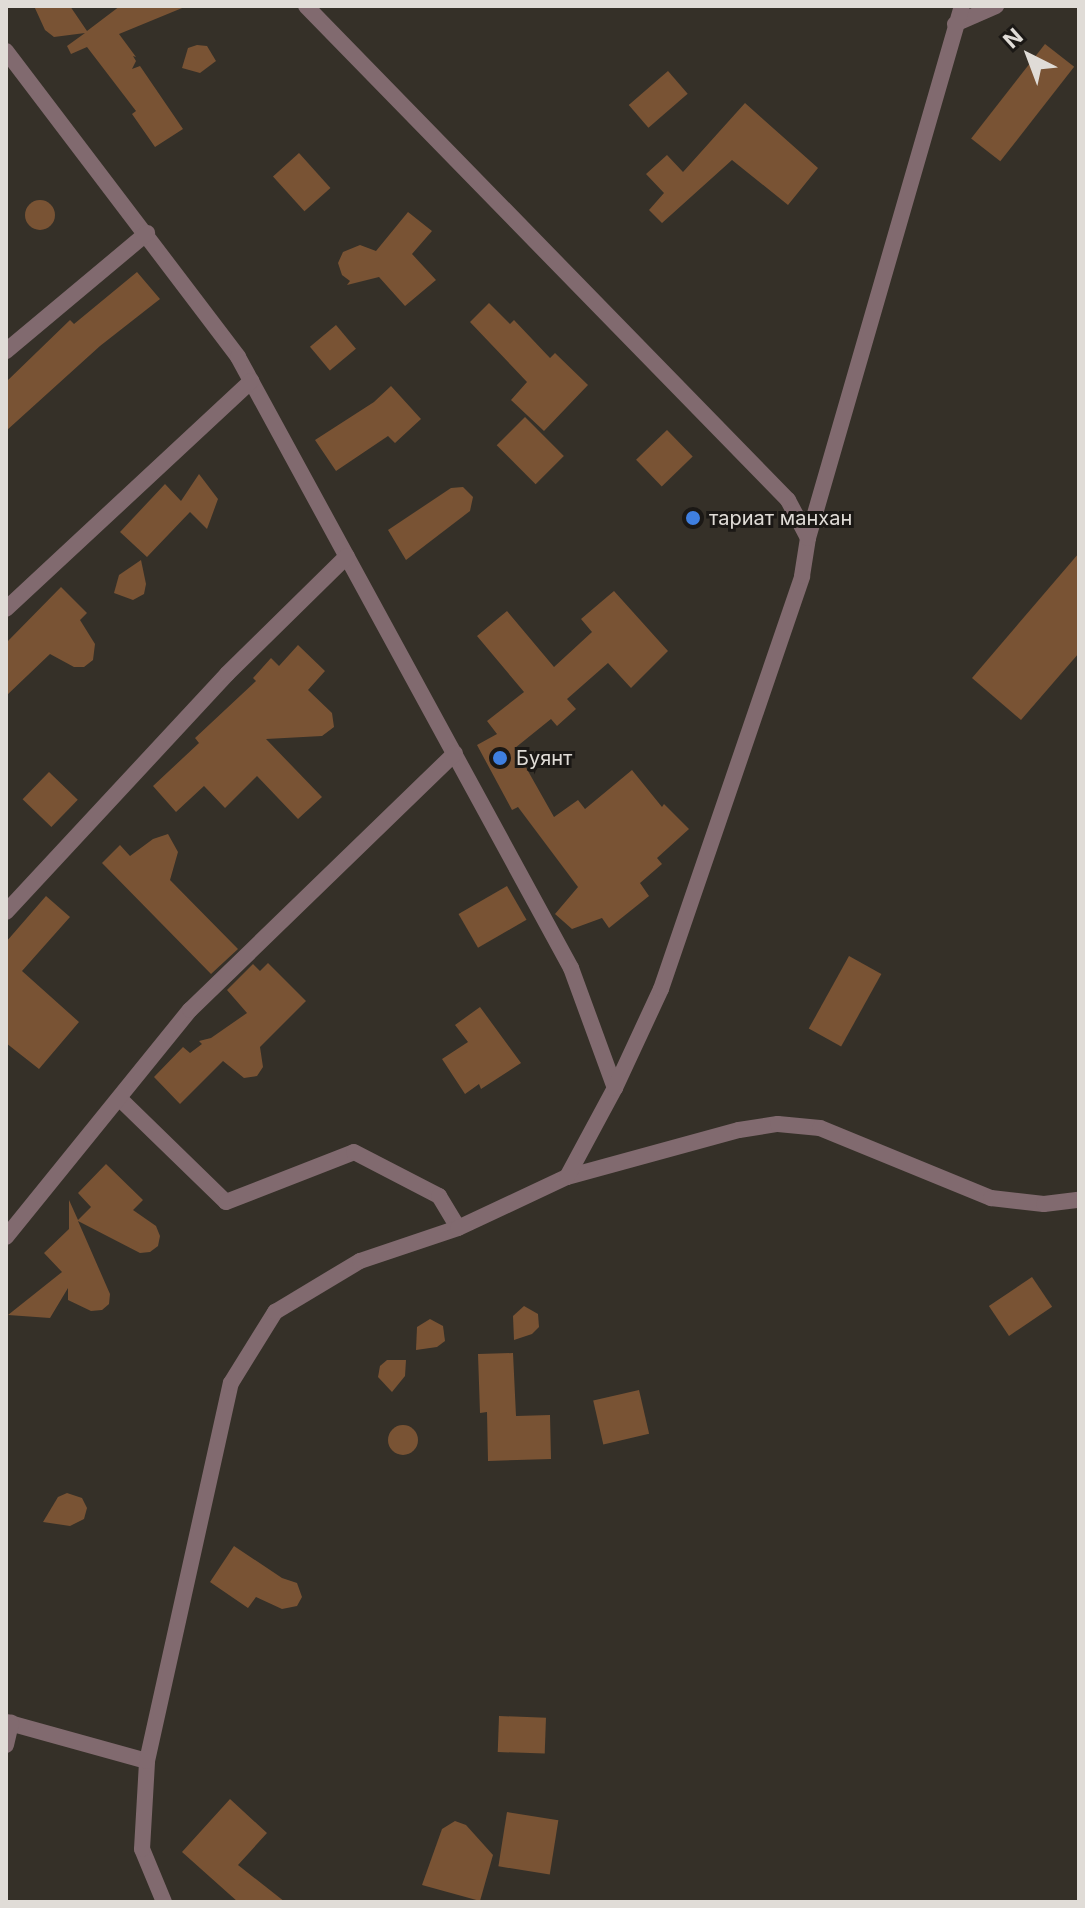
<!DOCTYPE html>
<html>
<head>
<meta charset="utf-8">
<style>
	body { margin:0 }
	#map { position:relative; width:1085px; height:1908px; overflow:hidden; background:#353028; font-family:Inter,sans-serif }
	div>[style] { position:absolute }
	.building>* { inset:0; background:#795334; transform-origin:0 0 }
	.round { border-radius:50% }
	.lane>* { height:16px; margin:-8px; padding:0 8px; transform-origin:8px; border-radius:8px; background:#816a6f }
	.street>* { height:16px; margin:-8px; padding:0 8px; transform-origin:8px; border-radius:8px; background:#816a6f }
	.dots>* { width:22px; height:22px; translate:-50% -50%; box-sizing:border-box; border:4px solid #1b1815; border-radius:50% }
	span { translate:-50% -50%; white-space:nowrap; text-align:center; line-height:1.15; -webkit-text-stroke:6px #1b1815; paint-order:stroke }
	.poi-label { font-size:20px; color:#e0dcd7 }
	.left { translate:0 -50%; text-align:left }
	.frame { position:absolute; inset:0; border:8px solid #e0dcd7; pointer-events:none }
	.north { position:absolute; left:989px; top:16px; width:80px; height:80px; -webkit-text-stroke:6px #1b1815; paint-order:stroke; rotate:318deg; font-size:22px; font-weight:700; line-height:32px; text-align:center; color:#e0dcd7 }
	.north::after { content:''; display:block; margin:auto; width:28px; height:36px; background:#e0dcd7; clip-path:polygon(50% 0,100% 100%,50% 72%,0 100%) }
</style>
</head>
<body>
<div id="map">
	<div class="building">
		<i style="clip-path:polygon(34px 6px,70px 6px,87px 31px,120px 6px,187px 6px,119px 34px,136px 57px,133px 56px,136px 61px,132px 69px,140px 66px,183px 129px,155px 147px,132px 114px,136px 111px,87px 47px,71px 54px,67px 46px,85px 33px,54px 37px,45px 30px)"></i>
		<i style="left:1045px;top:44px;width:37px;height:120px;rotate:38deg"></i>
		<i style="clip-path:polygon(197px 45px,207px 46px,216px 61px,200px 73px,182px 68px,188px 48px)"></i>
		<i style="left:668px;top:71px;width:30px;height:52px;rotate:49deg"></i>
		<i style="clip-path:polygon(745px 103px,818px 168px,788px 205px,732px 160px,662px 223px,649px 210px,664px 193px,646px 174px,667px 155px,683px 172px)"></i>
		<i style="left:299px;top:153px;width:47px;height:35px;rotate:48deg"></i>
		<i class="round" style="left:25px;top:200px;width:30px;height:30px"></i>
		<i style="clip-path:polygon(408px 212px,432px 231px,412px 254px,436px 280px,405px 306px,379px 277px,347px 285px,350px 281px,342px 275px,338px 263px,343px 252px,360px 245px,376px 251px)"></i>
		<i style="clip-path:polygon(137px 272px,160px 299px,100px 346px,6px 431px,6px 382px,70px 320px,74px 324px)"></i>
		<i style="clip-path:polygon(489px 303px,510px 324px,514px 320px,550px 358px,555px 353px,588px 385px,544px 431px,511px 400px,527px 382px,470px 322px)"></i>
		<i style="left:336px;top:325px;width:31px;height:34px;rotate:50deg"></i>
		<i style="clip-path:polygon(391px 386px,421px 419px,395px 443px,388px 436px,336px 471px,315px 440px,374px 402px)"></i>
		<i style="left:525px;top:417px;width:55px;height:40px;rotate:45deg"></i>
		<i style="left:667px;top:430px;width:37px;height:43px;rotate:46deg"></i>
		<i style="clip-path:polygon(199px 474px,218px 499px,207px 529px,190px 512px,147px 557px,120px 532px,165px 484px,181px 501px)"></i>
		<i style="clip-path:polygon(463px 487px,473px 497px,470px 511px,406px 560px,388px 530px,451px 488px)"></i>
		<i style="clip-path:polygon(1079px 553px,1079px 653px,1021px 720px,972px 678px)"></i>
		<i style="clip-path:polygon(141px 560px,146px 584px,144px 594px,133px 600px,114px 593px,119px 575px)"></i>
		<i style="clip-path:polygon(61px 587px,87px 613px,80px 620px,95px 644px,93px 660px,84px 667px,74px 667px,50px 654px,6px 696px,6px 643px)"></i>
		<i style="clip-path:polygon(614px 591px,668px 651px,631px 688px,608px 663px,567px 699px,576px 709px,557px 726px,551px 719px,515px 748px,554px 817px,578px 800px,585px 809px,632px 770px,662px 807px,664px 804px,689px 829px,657px 858px,662px 864px,640px 883px,649px 896px,609px 928px,602px 918px,572px 929px,555px 914px,578px 887px,518px 807px,512px 810px,477px 745px,497px 734px,487px 721px,524px 692px,477px 636px,507px 611px,554px 667px,592px 632px,581px 619px)"></i>
		<i style="clip-path:polygon(298px 645px,325px 671px,308px 690px,332px 713px,334px 727px,322px 736px,266px 739px,322px 797px,298px 819px,257px 776px,225px 808px,204px 786px,176px 812px,153px 786px,199px 743px,195px 738px,256px 681px,253px 678px,271px 658px,279px 666px)"></i>
		<i style="left:49px;top:772px;width:40px;height:38px;rotate:44deg"></i>
		<i style="clip-path:polygon(168px 834px,178px 852px,170px 880px,238px 949px,211px 974px,102px 863px,120px 845px,130px 856px,153px 839px)"></i>
		<i style="left:507px;top:886px;width:39px;height:56px;rotate:60deg"></i>
		<i style="clip-path:polygon(46px 896px,70px 917px,22px 971px,79px 1022px,39px 1069px,6px 1043px,6px 942px)"></i>
		<i style="left:849px;top:956px;width:37px;height:83px;rotate:29deg"></i>
		<i style="clip-path:polygon(268px 963px,306px 1001px,260px 1047px,263px 1067px,257px 1076px,244px 1078px,223px 1061px,180px 1104px,154px 1077px,183px 1047px,190px 1053px,202px 1044px,199px 1041px,211px 1038px,247px 1013px,227px 990px,253px 964px,260px 971px)"></i>
		<i style="clip-path:polygon(480px 1007px,521px 1063px,481px 1089px,479px 1084px,465px 1094px,442px 1059px,468px 1042px,455px 1025px)"></i>
		<i style="clip-path:polygon(106px 1164px,143px 1200px,133px 1210px,156px 1226px,160px 1236px,158px 1246px,150px 1252px,140px 1253px,78px 1221px,110px 1294px,109px 1304px,102px 1310px,91px 1311px,68px 1300px,68px 1288px,50px 1318px,8px 1315px,62px 1272px,44px 1253px,69px 1229px,69px 1200px,78px 1220px,91px 1207px,78px 1193px)"></i>
		<i style="left:1032px;top:1277px;width:36px;height:52px;rotate:56deg"></i>
		<i style="clip-path:polygon(524px 1306px,538px 1314px,539px 1327px,532px 1334px,514px 1340px,513px 1316px)"></i>
		<i style="clip-path:polygon(430px 1319px,443px 1326px,445px 1341px,437px 1347px,416px 1350px,417px 1327px)"></i>
		<i style="clip-path:polygon(513px 1353px,516px 1416px,550px 1415px,551px 1459px,488px 1461px,487px 1412px,480px 1413px,478px 1354px)"></i>
		<i style="clip-path:polygon(387px 1360px,406px 1360px,405px 1376px,392px 1392px,378px 1377px,380px 1366px)"></i>
		<i style="left:639px;top:1390px;width:45px;height:47px;rotate:77deg"></i>
		<i class="round" style="left:388px;top:1425px;width:30px;height:30px"></i>
		<i style="clip-path:polygon(67px 1493px,82px 1498px,87px 1508px,84px 1519px,70px 1526px,43px 1522px,58px 1497px)"></i>
		<i style="clip-path:polygon(234px 1546px,282px 1578px,297px 1583px,302px 1597px,297px 1606px,282px 1609px,256px 1597px,248px 1608px,210px 1582px)"></i>
		<i style="left:499px;top:1716px;width:47px;height:36px;rotate:2deg"></i>
		<i style="clip-path:polygon(230px 1799px,267px 1833px,238px 1865px,285px 1902px,238px 1902px,182px 1852px)"></i>
		<i style="left:507px;top:1812px;width:52px;height:55px;rotate:9deg"></i>
		<i style="clip-path:polygon(455px 1821px,466px 1825px,493px 1855px,480px 1901px,422px 1885px,442px 1829px)"></i>
	</div>
	<div class="lane">
		<i style="left:567px;top:1177px;width:178px;rotate:-15.3deg"></i>
		<i style="left:739px;top:1130px;width:39px;rotate:-9deg"></i>
		<i style="left:778px;top:1124px;width:42px;rotate:5.4deg"></i>
		<i style="left:820px;top:1128px;width:185px;rotate:22.3deg"></i>
		<i style="left:991px;top:1198px;width:53px;rotate:6.5deg"></i>
		<i style="left:1044px;top:1204px;width:35px;rotate:-7deg"></i>
	</div>
	<div class="street">
		<i style="left:955px;top:24px;width:45px;rotate:-23.7deg"></i>
		<i style="left:6px;top:51px;width:384px;rotate:52.8deg"></i>
		<i style="left:238px;top:357px;width:696px;rotate:61.41deg"></i>
		<i style="left:571px;top:968px;width:128px;rotate:69.9deg"></i>
		<i style="left:6px;top:351px;width:184px;rotate:-39.9deg"></i>
		<i style="left:808px;top:538px;width:554px;rotate:-73.86deg"></i>
		<i style="left:6px;top:609px;width:335px;rotate:-42.9deg"></i>
		<i style="left:6px;top:912px;width:325px;rotate:-47.1deg"></i>
		<i style="left:227px;top:674px;width:168px;rotate:-44.5deg"></i>
		<i style="left:119px;top:1098px;width:149px;rotate:44.2deg"></i>
		<i style="left:226px;top:1202px;width:137px;rotate:-21.3deg"></i>
		<i style="left:354px;top:1152px;width:96px;rotate:27.4deg"></i>
		<i style="left:439px;top:1196px;width:37px;rotate:59deg"></i>
		<i style="left:6px;top:1237px;width:292px;rotate:-51deg"></i>
		<i style="left:190px;top:1010px;width:369px;rotate:-44.1deg"></i>
		<i style="left:6px;top:1722px;width:146px;rotate:15.5deg"></i>
		<i style="left:6px;top:1745px;width:23px;rotate:-77deg"></i>
		<i style="left:164px;top:1902px;width:57px;rotate:-112.5deg"></i>
		<i style="left:142px;top:1849px;width:88px;rotate:-86.7deg"></i>
		<i style="left:147px;top:1761px;width:387px;rotate:-77.5deg"></i>
		<i style="left:231px;top:1383px;width:84px;rotate:-58.2deg"></i>
		<i style="left:275px;top:1312px;width:99px;rotate:-31deg"></i>
		<i style="left:360px;top:1261px;width:103px;rotate:-18.6deg"></i>
		<i style="left:458px;top:1228px;width:120px;rotate:-25.1deg"></i>
		<i style="left:567px;top:1177px;width:101px;rotate:-61.7deg"></i>
		<i style="left:615px;top:1088px;width:109px;rotate:-65.1deg"></i>
		<i style="left:661px;top:989px;width:436px;rotate:-71.1deg"></i>
		<i style="left:802px;top:576px;width:38px;rotate:-81deg"></i>
		<i style="left:808px;top:538px;width:43px;rotate:-117.8deg"></i>
		<i style="left:788px;top:500px;width:690px;rotate:-134.3deg"></i>
	</div>
	<div class="dots">
		<i style="left:693px;top:518px;background:#3f7fe0"></i>
		<i style="left:500px;top:758px;background:#3f7fe0"></i>
	</div>
	<div class="poi-label">
		<span class="left" style="left:709px;top:518px">тариат манхан</span>
		<span class="left" style="left:516px;top:758px">Буянт</span>
	</div>
	<div class="frame"></div>
	<div class="north">N</div>
</div>
</body>
</html>
